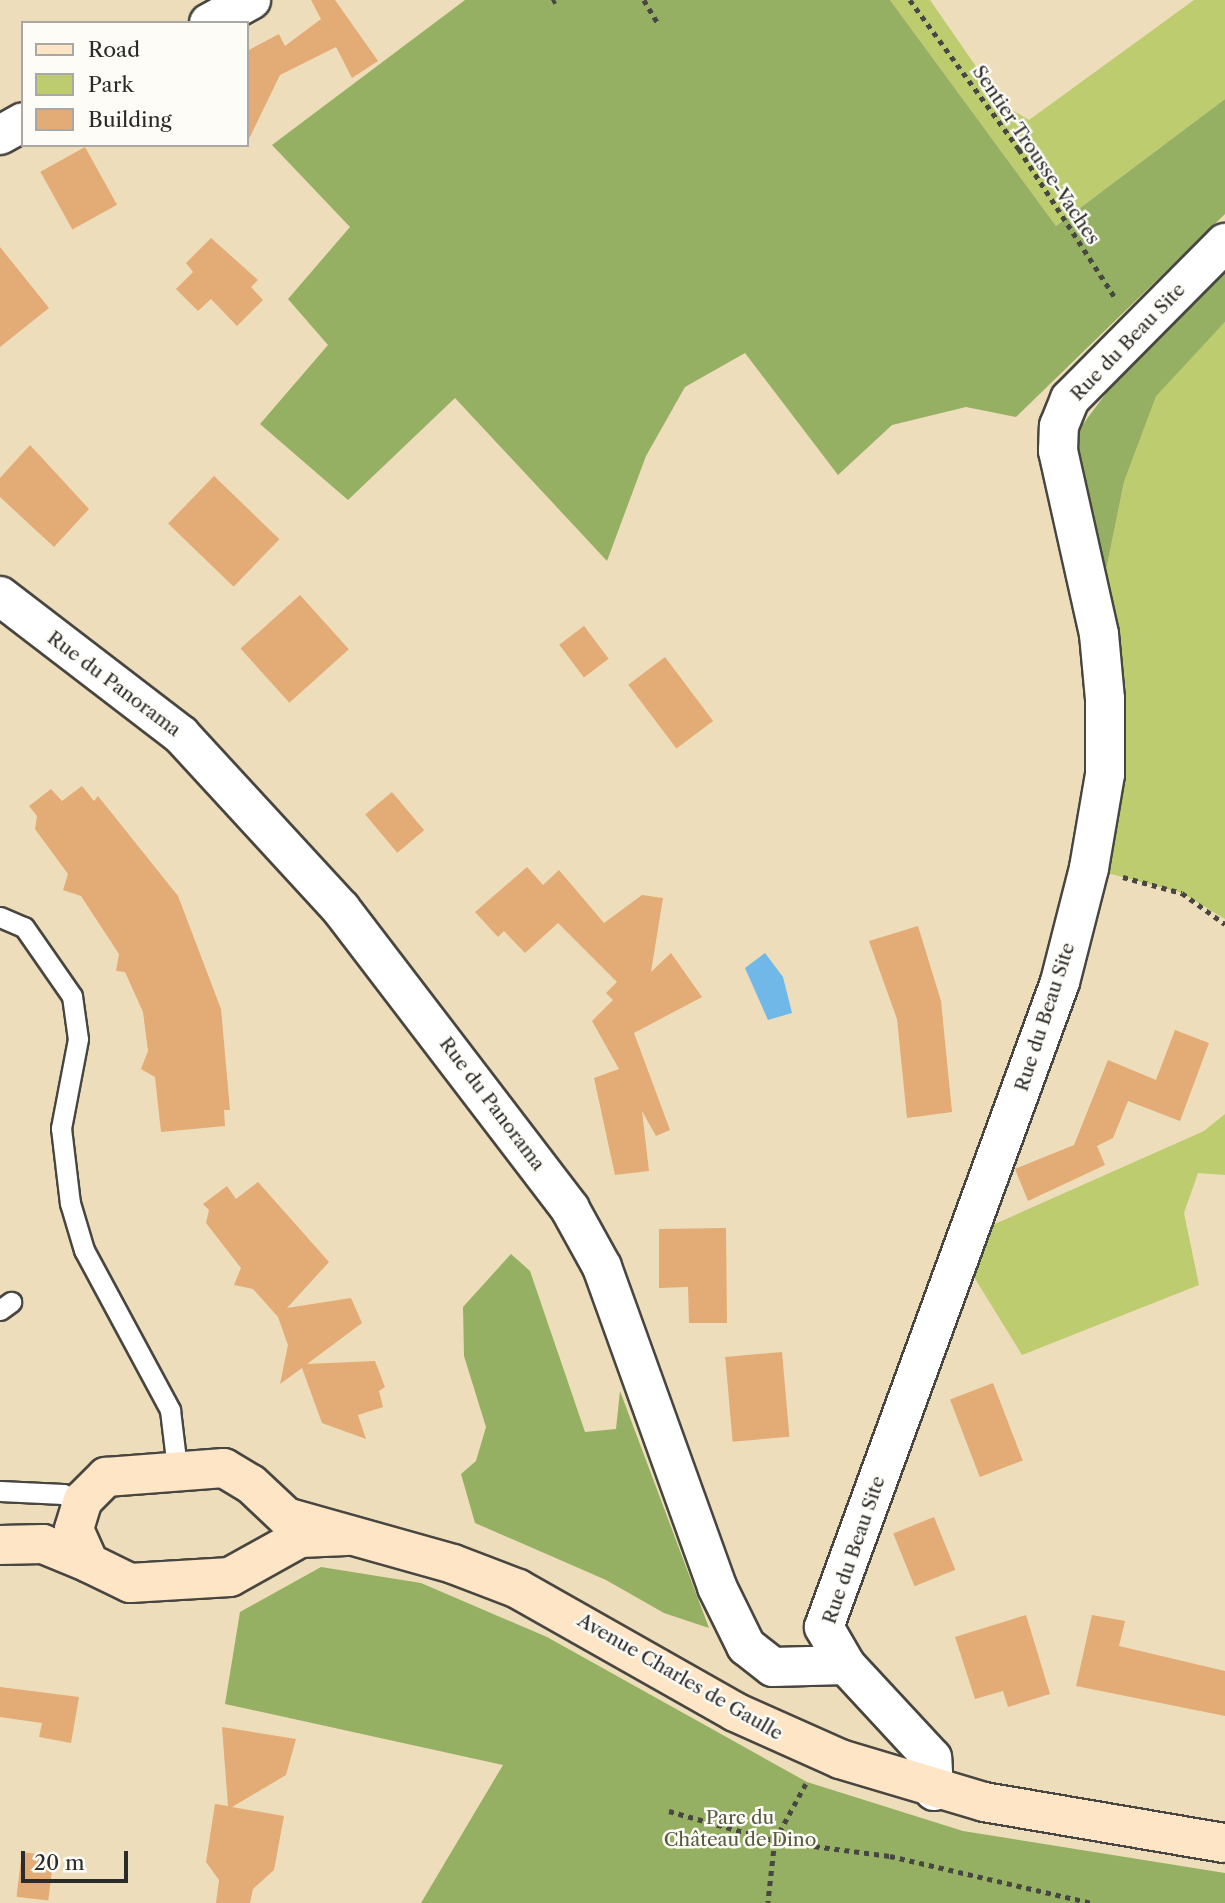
<!DOCTYPE html>
<html>
<head>
<meta charset="utf-8">
<style>
	body { margin:0 }
	#map { position:relative; width:1225px; height:1903px; overflow:hidden; background:#eeddba; font-family:"Libre Caslon Text",serif }
	div>[style] { position:absolute }
	.green>* { inset:0; background:#bccc6f }
	.forest>* { inset:0; background:#95b062 }
	.water>* { inset:0; background:#70b8e8 }
	.building>* { inset:0; background:#e3ab76; transform-origin:0 0 }
	.path>* { height:4.5px; margin-top:-2.25px; transform-origin:0; background:repeating-linear-gradient(90deg,#484640 0 5px,transparent 0 10px) }
	.roads { filter:drop-shadow(2px 0 #484640) drop-shadow(-2px 0 #484640) drop-shadow(0 2px #484640) drop-shadow(0 -2px #484640) }
	.service>* { height:19px; margin:-9.5px; padding:0 9.5px; transform-origin:9.5px; border-radius:9.5px; background:#fff }
	.minor>* { height:38px; margin:-19px; padding:0 19px; transform-origin:19px; border-radius:19px; background:#fff }
	.secondary>* { height:38px; margin:-19px; padding:0 19px; transform-origin:19px; border-radius:19px; background:#fde5c5 }
	span { translate:-50% -50%; white-space:nowrap; text-align:center; line-height:1.15; -webkit-text-stroke:5px #fdfcf7; paint-order:stroke }
	.street-label { font-size:19px; color:#2b2b2b }
	.park-label { font-size:19px; color:#565b3f }
	.legend { position:absolute; left:21px; top:21px; width:228px; height:126px; box-sizing:border-box; background:#fdfcf7; border:2px solid #a9a8a5; margin:0; padding:9px 12px; list-style:none; font-size:21px; color:#2b2b2b }
	.legend li { display:flex; align-items:center; gap:14px; height:35px }
	.legend b { width:35px; border:2px solid #a9a8a5 }
	.scale { position:absolute; left:21px; top:1851px; width:107px; height:32px; box-sizing:border-box; border:4px solid #2b2b2b; border-top:0; padding-left:9px; font-size:21px; line-height:24px; white-space:nowrap; color:#2b2b2b; -webkit-text-stroke:5px #fdfcf7; paint-order:stroke }
</style>
</head>
<body>
<div id="map">
	<div class="green">
		<i style="clip-path:polygon(890px 0,930px 0,1002px 104px,1029px 120px,1194px 0,1225px 0,1225px 99px,1056px 226px)"></i>
		<i style="clip-path:polygon(1225px 322px,1225px 919px,1182px 893px,1089px 868px,1103px 585px,1124px 482px,1156px 395px)"></i>
		<i style="clip-path:polygon(1225px 1114px,1225px 1175px,1198px 1173px,1184px 1213px,1199px 1285px,1022px 1355px,974px 1277px,988px 1227px,1204px 1131px)"></i>
	</div>
	<div class="forest">
		<i style="clip-path:polygon(465px 0,890px 0,1056px 226px,1225px 99px,1225px 214px,1016px 417px,966px 407px,892px 425px,838px 475px,745px 353px,685px 387px,646px 456px,607px 561px,455px 398px,348px 500px,260px 424px,328px 345px,288px 299px,350px 227px,272px 145px)"></i>
		<i style="clip-path:polygon(1225px 271px,1225px 322px,1156px 396px,1124px 482px,1103px 585px,1072px 470px,1077px 432px,1116px 380px)"></i>
		<i style="clip-path:polygon(511px 1254px,530px 1271px,585px 1432px,616px 1429px,620px 1391px,709px 1628px,664px 1613px,606px 1580px,475px 1523px,461px 1474px,476px 1461px,486px 1427px,464px 1356px,463px 1307px)"></i>
		<i style="clip-path:polygon(321px 1567px,421px 1583px,547px 1637px,807px 1782px,963px 1831px,1225px 1873px,1225px 1903px,421px 1903px,503px 1765px,225px 1704px,240px 1612px)"></i>
	</div>
	<div class="water">
		<i style="clip-path:polygon(765px 953px,783px 977px,792px 1013px,768px 1020px,745px 968px)"></i>
	</div>
	<div class="building">
		<i style="clip-path:polygon(311px 0,335px 0,378px 61px,352px 78px,336px 47px,280px 75px,247px 143px,247px 51px,279px 34px,285px 46px,321px 19px)"></i>
		<i style="left:85px;top:147px;width:66px;height:51px;rotate:61deg"></i>
		<i style="clip-path:polygon(211px 238px,258px 280px,251px 287px,263px 300px,237px 326px,211px 299px,198px 311px,176px 289px,193px 272px,186px 263px)"></i>
		<i style="clip-path:polygon(0 247px,49px 308px,0 347px)"></i>
		<i style="clip-path:polygon(30px 445px,89px 509px,54px 547px,0 497px,0 478px)"></i>
		<i style="left:214px;top:476px;width:91px;height:66px;rotate:44deg"></i>
		<i style="left:300px;top:595px;width:73px;height:80px;rotate:48deg"></i>
		<i style="left:584px;top:626px;width:41px;height:31px;rotate:53deg"></i>
		<i style="left:665px;top:657px;width:80px;height:46px;rotate:53deg"></i>
		<i style="clip-path:polygon(82px 786px,94px 801px,98px 796px,178px 896px,221px 1009px,230px 1110px,224px 1110px,225px 1126px,161px 1132px,155px 1077px,141px 1069px,148px 1051px,143px 1012px,125px 972px,116px 971px,119px 954px,81px 896px,63px 890px,68px 874px,35px 829px,37px 816px,29px 806px,51px 789px,62px 801px)"></i>
		<i style="left:392px;top:792px;width:50px;height:35px;rotate:50deg"></i>
		<i style="clip-path:polygon(527px 867px,543px 885px,559px 870px,604px 923px,642px 895px,663px 898px,651px 972px,671px 953px,702px 997px,634px 1033px,670px 1130px,656px 1136px,642px 1111px,649px 1171px,615px 1175px,594px 1078px,619px 1069px,592px 1021px,613px 1000px,606px 993px,617px 982px,558px 923px,525px 953px,504px 931px,498px 937px,475px 912px)"></i>
		<i style="clip-path:polygon(918px 926px,941px 1001px,952px 1112px,907px 1118px,897px 1019px,869px 941px)"></i>
		<i style="clip-path:polygon(1175px 1030px,1209px 1043px,1180px 1121px,1128px 1101px,1113px 1138px,1097px 1146px,1105px 1165px,1028px 1201px,1015px 1169px,1074px 1145px,1108px 1060px,1156px 1080px)"></i>
		<i style="clip-path:polygon(258px 1182px,329px 1262px,287px 1308px,351px 1298px,362px 1323px,307px 1364px,375px 1361px,385px 1387px,379px 1391px,383px 1407px,358px 1415px,366px 1439px,322px 1423px,302px 1368px,280px 1384px,288px 1345px,278px 1317px,253px 1289px,234px 1285px,241px 1268px,206px 1223px,209px 1210px,203px 1204px,227px 1186px,236px 1199px)"></i>
		<i style="clip-path:polygon(726px 1228px,727px 1323px,689px 1323px,688px 1287px,659px 1288px,659px 1229px)"></i>
		<i style="left:782px;top:1352px;width:85px;height:57px;rotate:85deg"></i>
		<i style="left:993px;top:1383px;width:83px;height:46px;rotate:69deg"></i>
		<i style="left:934px;top:1517px;width:57px;height:44px;rotate:68deg"></i>
		<i style="clip-path:polygon(1026px 1615px,1050px 1694px,1008px 1707px,1003px 1691px,975px 1699px,955px 1637px)"></i>
		<i style="clip-path:polygon(1092px 1615px,1125px 1621px,1119px 1646px,1225px 1671px,1225px 1716px,1076px 1686px)"></i>
		<i style="clip-path:polygon(0 1687px,79px 1697px,71px 1743px,39px 1737px,42px 1723px,0 1717px)"></i>
		<i style="clip-path:polygon(222px 1727px,296px 1739px,286px 1775px,232px 1807px,284px 1816px,274px 1870px,253px 1889px,250px 1903px,216px 1903px,219px 1880px,206px 1862px,215px 1804px,228px 1806px)"></i>
		<i style="left:22px;top:1852px;width:32px;height:45px;rotate:7deg"></i>
	</div>
	<div class="path">
		<i style="left:644px;top:0;width:27px;rotate:59deg"></i>
		<i style="left:910px;top:0;width:185px;rotate:53.8deg"></i>
		<i style="left:1019px;top:149px;width:179px;rotate:57.1deg"></i>
		<i style="left:552px;top:2px;width:4px;rotate:-27deg"></i>
		<i style="left:1123px;top:877px;width:61px;rotate:15.2deg"></i>
		<i style="left:1182px;top:893px;width:53px;rotate:35.8deg"></i>
		<i style="left:806px;top:1784px;width:65px;rotate:118.5deg"></i>
		<i style="left:775px;top:1841px;width:116px;rotate:7.4deg"></i>
		<i style="left:890px;top:1856px;width:207px;rotate:13.1deg"></i>
		<i style="left:669px;top:1811px;width:110px;rotate:15.8deg"></i>
		<i style="left:775px;top:1841px;width:62px;rotate:96.4deg"></i>
	</div>
	<div class="roads">
		<div class="service">
			<i style="left:0;top:917px;width:26px;rotate:23deg"></i>
			<i style="left:24px;top:927px;width:84px;rotate:55.2deg"></i>
			<i style="left:72px;top:996px;width:43px;rotate:82.1deg"></i>
			<i style="left:78px;top:1039px;width:91px;rotate:100.8deg"></i>
			<i style="left:61px;top:1128px;width:76px;rotate:83.2deg"></i>
			<i style="left:70px;top:1203px;width:49px;rotate:73.4deg"></i>
			<i style="left:84px;top:1250px;width:182px;rotate:61.7deg"></i>
			<i style="left:170px;top:1410px;width:58px;rotate:83.1deg"></i>
			<i style="left:0;top:1310px;width:14px;rotate:-36deg"></i>
			<i style="left:0;top:1491px;width:63px;rotate:2.7deg"></i>
			<i style="left:63px;top:1494px;width:21px;rotate:31deg"></i>
		</div>
		<div class="minor">
			<i style="left:209px;top:23px;width:48px;rotate:-28.7deg"></i>
			<i style="left:0;top:135px;width:26px;rotate:-29deg"></i>
			<i style="left:0;top:596px;width:228px;rotate:37.5deg"></i>
			<i style="left:181px;top:735px;width:236px;rotate:47.4deg"></i>
			<i style="left:341px;top:909px;width:377px;rotate:52.6deg"></i>
			<i style="left:570px;top:1209px;width:66px;rotate:61.1deg"></i>
			<i style="left:602px;top:1267px;width:340px;rotate:70.2deg"></i>
			<i style="left:717px;top:1587px;width:66px;rotate:63.8deg"></i>
			<i style="left:746px;top:1646px;width:34px;rotate:38deg"></i>
			<i style="left:773px;top:1667px;width:73px;rotate:-1.6deg"></i>
			<i style="left:934px;top:1791px;width:33px;rotate:-93deg"></i>
			<i style="left:932px;top:1758px;width:127px;rotate:-132.8deg"></i>
			<i style="left:846px;top:1665px;width:44px;rotate:-120.1deg"></i>
			<i style="left:824px;top:1627px;width:687px;rotate:-69.9deg"></i>
			<i style="left:1060px;top:982px;width:118px;rotate:-75.7deg"></i>
			<i style="left:1089px;top:868px;width:95px;rotate:-80.3deg"></i>
			<i style="left:1105px;top:774px;width:75px;rotate:-90deg"></i>
			<i style="left:1105px;top:699px;width:65px;rotate:-95.3deg"></i>
			<i style="left:1099px;top:634px;width:188px;rotate:-102.6deg"></i>
			<i style="left:1058px;top:451px;width:25px;rotate:-88deg"></i>
			<i style="left:1059px;top:426px;width:29px;rotate:-68deg"></i>
			<i style="left:1070px;top:399px;width:220px;rotate:-45.2deg"></i>
		</div>
		<div class="secondary">
			<i style="left:346px;top:1536px;width:46px;rotate:177.5deg"></i>
			<i style="left:300px;top:1538px;width:80px;rotate:150.9deg"></i>
			<i style="left:230px;top:1577px;width:100px;rotate:176.6deg"></i>
			<i style="left:130px;top:1583px;width:46px;rotate:-154deg"></i>
			<i style="left:89px;top:1563px;width:37px;rotate:-114deg"></i>
			<i style="left:74px;top:1529px;width:30px;rotate:-73deg"></i>
			<i style="left:83px;top:1500px;width:33px;rotate:-45deg"></i>
			<i style="left:106px;top:1477px;width:118px;rotate:-4.4deg"></i>
			<i style="left:224px;top:1468px;width:31px;rotate:31deg"></i>
			<i style="left:251px;top:1484px;width:48px;rotate:43.3deg"></i>
			<i style="left:286px;top:1517px;width:173px;rotate:15.7deg"></i>
			<i style="left:453px;top:1564px;width:70px;rotate:21deg"></i>
			<i style="left:518px;top:1589px;width:249px;rotate:29.5deg"></i>
			<i style="left:735px;top:1712px;width:115px;rotate:24.1deg"></i>
			<i style="left:840px;top:1759px;width:150px;rotate:16.6deg"></i>
			<i style="left:984px;top:1802px;width:244px;rotate:9.7deg"></i>
			<i style="left:0;top:1545px;width:43px;rotate:-1.3deg"></i>
			<i style="left:43px;top:1544px;width:50px;rotate:22.4deg"></i>
		</div>
	</div>
	<div class="street-label">
		<span style="left:1036px;top:155px;rotate:56deg">Sentier Trousse-Vaches</span>
		<span style="left:1128px;top:342px;rotate:-46deg">Rue du Beau Site</span>
		<span style="left:114px;top:684px;rotate:37deg">Rue du Panorama</span>
		<span style="left:1045px;top:1017px;rotate:-72deg">Rue du Beau Site</span>
		<span style="left:492px;top:1104px;rotate:53deg">Rue du Panorama</span>
		<span style="left:854px;top:1550px;rotate:-71deg">Rue du Beau Site</span>
		<span style="left:680px;top:1677px;rotate:30deg">Avenue Charles de Gaulle</span>
	</div>
	<div class="park-label">
		<span style="left:740px;top:1829px">Parc du<br>Château de Dino</span>
	</div>
	<ul class="legend">
	<li><b style="height:9px;background:#fde5c5"></b>Road</li>
	<li><b style="height:19px;background:#bccc6f"></b>Park</li>
	<li><b style="height:19px;background:#e3ab76"></b>Building</li>
	</ul>
	<div class="scale">20 m</div>
</div>
</body>
</html>
